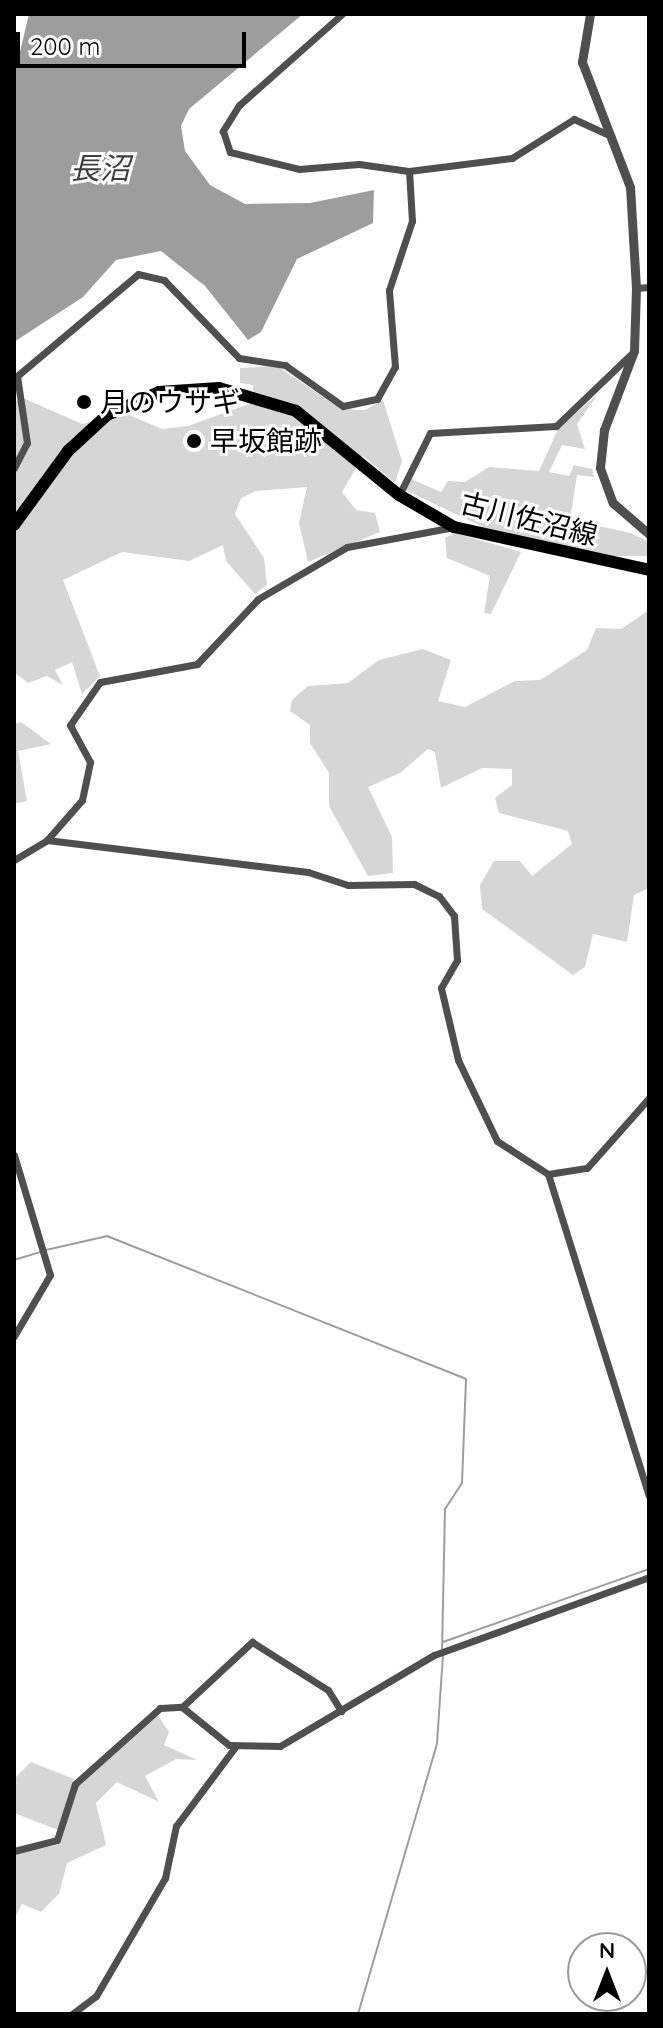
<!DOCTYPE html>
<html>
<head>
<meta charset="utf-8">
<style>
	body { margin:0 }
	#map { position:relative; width:663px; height:2028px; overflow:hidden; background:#fff; font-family:Quicksand,"Noto Sans JP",sans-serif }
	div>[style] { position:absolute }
	.green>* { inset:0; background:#d6d6d6 }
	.water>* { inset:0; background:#9d9d9d }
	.stream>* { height:2px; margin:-1px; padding:0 1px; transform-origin:1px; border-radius:1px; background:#9d9d9d }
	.minor>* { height:7px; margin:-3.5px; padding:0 3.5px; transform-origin:3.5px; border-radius:3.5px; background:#4f4f4f }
	.tertiary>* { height:9px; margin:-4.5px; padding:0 4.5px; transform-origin:4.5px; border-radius:4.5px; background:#4f4f4f }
	.primary>* { height:12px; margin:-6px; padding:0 6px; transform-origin:6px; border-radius:6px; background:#000 }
	.dots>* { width:22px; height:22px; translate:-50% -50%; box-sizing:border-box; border:4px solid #fff; border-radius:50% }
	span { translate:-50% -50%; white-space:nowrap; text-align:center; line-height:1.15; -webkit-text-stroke:6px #fff; paint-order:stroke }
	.poi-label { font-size:28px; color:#000 }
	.left { translate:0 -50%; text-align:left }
	.street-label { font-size:28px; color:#000 }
	.water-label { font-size:30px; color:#3e3e3e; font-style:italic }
	.frame { position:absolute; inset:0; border:16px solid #000; pointer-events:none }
	.north { position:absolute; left:567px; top:1932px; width:80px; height:80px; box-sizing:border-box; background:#fff; border:2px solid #999; border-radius:50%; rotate:0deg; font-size:22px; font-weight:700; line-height:32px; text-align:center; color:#000 }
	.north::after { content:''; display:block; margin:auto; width:28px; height:36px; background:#000; clip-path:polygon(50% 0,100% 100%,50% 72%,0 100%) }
	.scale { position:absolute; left:16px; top:32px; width:230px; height:36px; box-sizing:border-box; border:4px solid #000; border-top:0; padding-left:10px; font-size:24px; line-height:28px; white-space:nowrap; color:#000; -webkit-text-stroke:6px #fff; paint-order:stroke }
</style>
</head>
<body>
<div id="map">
	<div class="green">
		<i style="clip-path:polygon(277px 366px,341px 409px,365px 410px,383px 400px,402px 461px,395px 483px,363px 456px,342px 492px,356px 510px,375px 513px,380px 532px,308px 562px,299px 523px,307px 487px,256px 491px,241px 498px,235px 514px,264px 558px,267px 585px,255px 594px,226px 561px,223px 545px,189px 561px,122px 552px,63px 580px,100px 676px,82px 694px,72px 662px,55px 670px,63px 685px,47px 676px,28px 683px,14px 672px,14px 403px,21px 397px,82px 424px,129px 415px,162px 429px,188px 426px,254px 402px,253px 385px,240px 383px,240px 368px)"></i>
		<i style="clip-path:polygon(598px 394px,577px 424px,585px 449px,562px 445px,549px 472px,569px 476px,574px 465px,592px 469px,594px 477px,577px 475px,570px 520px,631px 533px,649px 542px,649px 556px,604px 556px,483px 527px,405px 490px,411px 479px,441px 492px,448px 481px,465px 482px,489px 467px,539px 471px,558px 429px)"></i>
		<i style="clip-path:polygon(455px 533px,521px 552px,491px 614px,484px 613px,490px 576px,447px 558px,445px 538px)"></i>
		<i style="clip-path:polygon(649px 610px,649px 888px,634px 895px,627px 942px,593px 934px,585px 967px,573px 975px,482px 909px,480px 885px,494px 861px,520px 861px,532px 876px,572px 844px,568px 831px,499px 813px,495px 798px,512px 785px,512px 769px,482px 768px,441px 788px,435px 752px,428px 749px,400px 773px,368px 787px,392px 837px,393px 873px,368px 876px,329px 806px,329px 773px,310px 743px,310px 725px,290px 711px,292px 700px,308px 686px,348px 683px,379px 660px,423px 649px,451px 660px,438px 701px,465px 707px,515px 681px,540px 680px,587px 650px,596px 628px,621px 629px)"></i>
		<i style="clip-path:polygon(21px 722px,51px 744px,18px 751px,27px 801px,14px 804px,14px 724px)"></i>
		<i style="clip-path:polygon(157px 1714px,169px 1732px,164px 1745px,197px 1760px,176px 1759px,145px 1776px,159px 1802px,117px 1782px,96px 1803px,106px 1845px,67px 1863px,59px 1894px,41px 1912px,22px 1904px,14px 1919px,14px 1855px,60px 1844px,78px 1786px)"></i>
		<i style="clip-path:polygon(31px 1762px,74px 1779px,58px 1830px,14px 1813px,14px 1779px)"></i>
	</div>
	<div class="water">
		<i style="clip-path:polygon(29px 14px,303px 14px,189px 109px,181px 126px,185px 151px,210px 185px,245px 204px,310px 203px,374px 190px,373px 223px,297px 259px,261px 332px,248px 340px,205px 286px,161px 251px,116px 260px,83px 297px,14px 342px,14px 77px)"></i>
	</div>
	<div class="stream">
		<i style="left:46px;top:1250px;width:63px;rotate:-12.9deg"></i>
		<i style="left:107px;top:1236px;width:386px;rotate:21.7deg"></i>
		<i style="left:466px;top:1379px;width:104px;rotate:92.2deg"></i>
		<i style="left:462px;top:1483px;width:31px;rotate:123deg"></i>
		<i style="left:445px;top:1509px;width:140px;rotate:91.2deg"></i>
		<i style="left:14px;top:1260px;width:27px;rotate:-17deg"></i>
		<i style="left:443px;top:1642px;width:219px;rotate:-19.5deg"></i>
		<i style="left:358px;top:2014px;width:282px;rotate:-73.7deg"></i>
		<i style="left:437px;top:1743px;width:88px;rotate:-86.1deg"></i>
	</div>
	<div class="minor">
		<i style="left:342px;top:14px;width:137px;rotate:138.5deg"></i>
		<i style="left:239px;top:105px;width:31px;rotate:122deg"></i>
		<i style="left:223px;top:131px;width:22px;rotate:72deg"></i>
		<i style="left:230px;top:152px;width:71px;rotate:13.8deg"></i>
		<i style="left:299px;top:169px;width:60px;rotate:-4.8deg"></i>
		<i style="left:359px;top:164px;width:50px;rotate:8deg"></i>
		<i style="left:409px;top:171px;width:104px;rotate:-7.2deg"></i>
		<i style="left:512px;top:158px;width:73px;rotate:-32.2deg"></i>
		<i style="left:574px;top:119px;width:41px;rotate:24.7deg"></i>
		<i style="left:636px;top:288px;width:13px;rotate:-4deg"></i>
		<i style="left:14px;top:468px;width:28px;rotate:-63deg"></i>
		<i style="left:27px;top:443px;width:68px;rotate:-98.5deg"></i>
		<i style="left:17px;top:376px;width:158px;rotate:-40.1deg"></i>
		<i style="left:138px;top:274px;width:27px;rotate:13deg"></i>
		<i style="left:164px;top:280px;width:108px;rotate:46.1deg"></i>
		<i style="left:239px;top:358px;width:47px;rotate:8.7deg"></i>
		<i style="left:285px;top:365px;width:71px;rotate:35.3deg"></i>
		<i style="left:343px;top:406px;width:35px;rotate:-12deg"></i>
		<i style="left:377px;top:399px;width:37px;rotate:-61deg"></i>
		<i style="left:395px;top:367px;width:77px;rotate:-94.5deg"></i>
		<i style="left:389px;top:290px;width:73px;rotate:-71.6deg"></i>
		<i style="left:412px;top:221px;width:50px;rotate:-93.4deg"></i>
		<i style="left:399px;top:495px;width:69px;rotate:-63.4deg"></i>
		<i style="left:430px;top:433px;width:126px;rotate:-3.2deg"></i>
		<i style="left:556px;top:426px;width:103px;rotate:-43.8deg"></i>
		<i style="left:47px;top:840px;width:263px;rotate:7deg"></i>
		<i style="left:308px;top:872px;width:42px;rotate:18deg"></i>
		<i style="left:348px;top:885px;width:66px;rotate:-0.9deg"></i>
		<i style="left:414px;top:884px;width:28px;rotate:26deg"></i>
		<i style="left:439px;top:896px;width:25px;rotate:53deg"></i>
		<i style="left:454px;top:916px;width:44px;rotate:86.1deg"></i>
		<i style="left:457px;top:960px;width:32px;rotate:120deg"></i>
		<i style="left:441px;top:988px;width:74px;rotate:76.7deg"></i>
		<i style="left:458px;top:1060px;width:90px;rotate:64.3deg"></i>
		<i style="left:497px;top:1141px;width:61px;rotate:32.9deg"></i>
		<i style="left:548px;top:1174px;width:39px;rotate:-9deg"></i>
		<i style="left:587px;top:1168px;width:94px;rotate:-48.5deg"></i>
		<i style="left:14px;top:860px;width:39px;rotate:-31deg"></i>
		<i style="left:47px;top:840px;width:53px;rotate:-48.8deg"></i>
		<i style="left:82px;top:800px;width:39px;rotate:-78deg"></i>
		<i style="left:90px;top:762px;width:42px;rotate:-118.4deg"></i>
		<i style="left:70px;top:725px;width:52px;rotate:-55.1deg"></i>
		<i style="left:100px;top:682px;width:99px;rotate:-10.5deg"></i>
		<i style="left:197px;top:664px;width:89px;rotate:-46.8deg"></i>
		<i style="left:258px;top:599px;width:103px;rotate:-30.3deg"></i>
		<i style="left:347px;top:547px;width:109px;rotate:-10.6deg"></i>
		<i style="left:14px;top:1155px;width:125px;rotate:73.3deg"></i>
		<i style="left:50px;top:1275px;width:71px;rotate:120.5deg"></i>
		<i style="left:548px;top:1174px;width:337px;rotate:72.6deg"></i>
		<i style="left:182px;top:1707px;width:96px;rotate:-42.9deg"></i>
		<i style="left:252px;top:1642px;width:90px;rotate:32.3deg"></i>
		<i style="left:328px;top:1690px;width:25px;rotate:58deg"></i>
		<i style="left:14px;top:1851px;width:44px;rotate:-14.3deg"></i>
		<i style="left:57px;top:1840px;width:59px;rotate:-72.2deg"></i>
		<i style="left:75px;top:1784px;width:114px;rotate:-41.8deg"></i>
		<i style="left:160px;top:1708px;width:22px;rotate:-3deg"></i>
		<i style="left:182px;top:1707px;width:60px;rotate:39deg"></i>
		<i style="left:229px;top:1745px;width:51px;rotate:1.1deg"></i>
		<i style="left:280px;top:1746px;width:179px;rotate:-30.6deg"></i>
		<i style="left:434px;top:1655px;width:229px;rotate:-19.9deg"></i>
		<i style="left:72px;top:2014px;width:30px;rotate:-37deg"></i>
		<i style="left:96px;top:1996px;width:137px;rotate:-59.7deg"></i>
		<i style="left:165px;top:1878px;width:53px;rotate:-78.1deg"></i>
		<i style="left:176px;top:1826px;width:99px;rotate:-53.2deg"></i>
	</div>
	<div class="tertiary">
		<i style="left:590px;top:14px;width:49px;rotate:99.5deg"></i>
		<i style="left:582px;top:62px;width:134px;rotate:69deg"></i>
		<i style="left:630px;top:187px;width:101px;rotate:86.6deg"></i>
		<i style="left:636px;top:288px;width:63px;rotate:91.8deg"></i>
		<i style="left:634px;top:351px;width:85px;rotate:110.8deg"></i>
		<i style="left:604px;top:430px;width:38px;rotate:96deg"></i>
		<i style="left:600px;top:468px;width:37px;rotate:70deg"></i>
		<i style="left:613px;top:503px;width:48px;rotate:40.7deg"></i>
	</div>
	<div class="primary">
		<i style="left:14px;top:525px;width:92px;rotate:-53.9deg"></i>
		<i style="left:68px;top:451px;width:53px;rotate:-42.7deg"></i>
		<i style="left:107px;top:415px;width:57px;rotate:-23.9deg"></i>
		<i style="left:159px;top:392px;width:60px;rotate:-3.8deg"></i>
		<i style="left:219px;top:388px;width:80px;rotate:16.6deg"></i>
		<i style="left:296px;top:411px;width:133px;rotate:39.2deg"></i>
		<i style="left:399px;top:495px;width:64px;rotate:30.2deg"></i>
		<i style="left:454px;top:527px;width:200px;rotate:12.4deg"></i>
	</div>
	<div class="dots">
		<i style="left:84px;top:402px;background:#000"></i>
		<i style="left:194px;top:441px;background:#000"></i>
	</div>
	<div class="poi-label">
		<span class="left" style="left:100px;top:402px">月のウサギ</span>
		<span class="left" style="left:210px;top:441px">早坂館跡</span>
	</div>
	<div class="street-label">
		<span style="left:529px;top:519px;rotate:14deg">古川佐沼線</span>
	</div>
	<div class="water-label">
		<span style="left:100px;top:168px">長沼</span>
	</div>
	<div class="frame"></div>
	<div class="north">N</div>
	<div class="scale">200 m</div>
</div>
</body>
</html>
